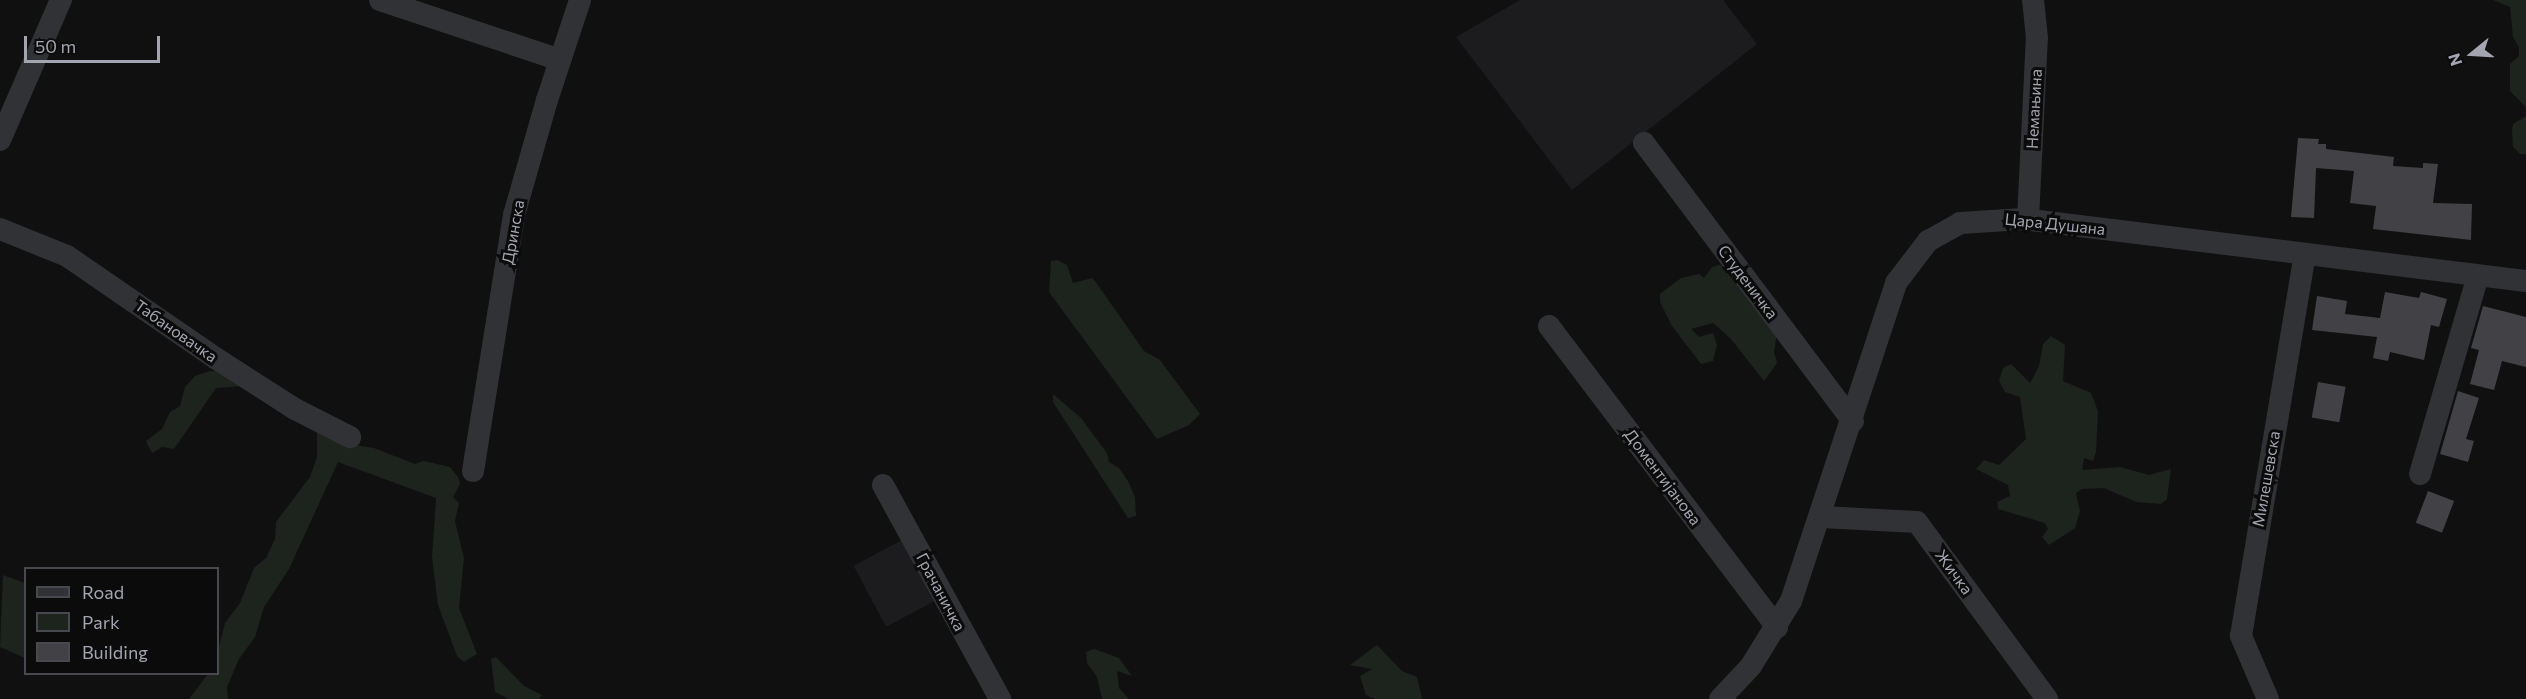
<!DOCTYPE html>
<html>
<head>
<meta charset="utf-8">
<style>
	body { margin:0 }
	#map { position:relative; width:2526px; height:699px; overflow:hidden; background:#101011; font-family:Commissioner,sans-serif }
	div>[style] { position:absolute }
	.built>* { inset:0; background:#1c1c1e; transform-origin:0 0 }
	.green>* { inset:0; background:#1d231d }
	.building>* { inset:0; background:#424246; transform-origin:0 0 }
	.minor>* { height:22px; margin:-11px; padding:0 11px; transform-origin:11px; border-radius:11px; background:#313235 }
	span { translate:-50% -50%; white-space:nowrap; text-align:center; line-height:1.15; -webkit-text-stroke:6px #0b0b0c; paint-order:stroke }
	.street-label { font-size:16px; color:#a3a6b0 }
	.legend { position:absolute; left:24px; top:567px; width:195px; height:108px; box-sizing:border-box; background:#0b0b0c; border:2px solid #48494e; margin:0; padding:8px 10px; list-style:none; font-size:18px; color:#a3a6b0 }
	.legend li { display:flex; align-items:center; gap:12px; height:30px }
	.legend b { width:30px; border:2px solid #48494e }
	.north { position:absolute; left:2442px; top:24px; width:60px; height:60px; -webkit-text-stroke:4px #0b0b0c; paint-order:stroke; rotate:252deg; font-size:16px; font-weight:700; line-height:24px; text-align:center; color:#a3a6b0 }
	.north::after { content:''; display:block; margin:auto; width:21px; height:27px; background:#a3a6b0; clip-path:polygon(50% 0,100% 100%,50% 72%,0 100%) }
	.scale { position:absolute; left:24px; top:36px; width:136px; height:27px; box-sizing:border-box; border:3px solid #a3a6b0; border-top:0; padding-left:8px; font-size:18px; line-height:21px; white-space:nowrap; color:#a3a6b0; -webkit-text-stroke:4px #0b0b0c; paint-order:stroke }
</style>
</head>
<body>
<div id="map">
	<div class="built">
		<i style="clip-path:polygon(1520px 0,1723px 0,1757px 44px,1572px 190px,1456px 37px)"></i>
		<i style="left:904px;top:539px;width:69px;height:57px;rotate:62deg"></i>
	</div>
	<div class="green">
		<i style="clip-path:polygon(2493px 0,2526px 0,2526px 107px,2510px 91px,2510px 64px,2519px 56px,2519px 47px,2513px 37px,2510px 7px)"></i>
		<i style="clip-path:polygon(2526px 116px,2526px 154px,2520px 154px,2513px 147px,2512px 130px,2513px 124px)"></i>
		<i style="clip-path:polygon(1057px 260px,1067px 265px,1073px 283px,1092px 278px,1095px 281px,1144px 351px,1160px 360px,1200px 414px,1189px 425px,1157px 439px,1049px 292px,1051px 261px)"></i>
		<i style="clip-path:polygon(1720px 265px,1728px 269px,1777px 333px,1774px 352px,1777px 363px,1764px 381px,1731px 339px,1713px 323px,1691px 329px,1699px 337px,1713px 333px,1717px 345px,1713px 361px,1701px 364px,1672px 326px,1660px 302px,1660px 294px,1681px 278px,1699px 274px,1704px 278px,1712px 267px)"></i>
		<i style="clip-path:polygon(2051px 336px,2065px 345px,2063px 381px,2091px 393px,2098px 411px,2096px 452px,2093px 461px,2084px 458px,2082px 470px,2120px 467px,2149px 475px,2171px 469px,2167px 499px,2161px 504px,2136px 502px,2104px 488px,2082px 489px,2076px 493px,2080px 511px,2075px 528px,2049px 545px,2042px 537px,2048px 529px,2045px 523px,1998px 509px,1997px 502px,2010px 496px,2008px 485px,1976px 469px,1984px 460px,1999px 465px,2026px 439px,2020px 397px,2005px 392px,1999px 381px,2003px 368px,2011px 364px,2030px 383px,2039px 366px,2043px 344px)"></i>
		<i style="clip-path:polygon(210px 371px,218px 371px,244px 386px,216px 388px,174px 449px,162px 447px,152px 453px,146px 441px,162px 429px,170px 412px,180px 406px,185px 387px,195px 376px)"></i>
		<i style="clip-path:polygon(1053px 394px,1081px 418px,1107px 453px,1109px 462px,1119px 468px,1128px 481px,1135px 497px,1136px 516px,1128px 518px,1053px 402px)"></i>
		<i style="clip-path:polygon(317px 429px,347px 444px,374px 448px,415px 464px,424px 461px,450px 467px,458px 477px,460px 484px,453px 497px,459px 503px,455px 521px,464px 558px,459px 608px,477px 654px,464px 662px,457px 656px,438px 605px,432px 557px,436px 498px,338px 462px,289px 569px,264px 607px,255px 637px,239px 659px,227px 687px,228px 699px,189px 699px,208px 674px,218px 674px,218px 650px,225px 623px,240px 603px,254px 568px,266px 558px,275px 539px,276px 522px,310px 477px,317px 457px)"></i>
		<i style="clip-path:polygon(3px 575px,25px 583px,25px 658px,0 647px)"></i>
		<i style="clip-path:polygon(1377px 645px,1402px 671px,1417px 677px,1422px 699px,1375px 699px,1366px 695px,1360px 676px,1372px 669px,1350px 665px)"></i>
		<i style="clip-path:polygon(1094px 649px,1119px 658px,1132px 676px,1117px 671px,1119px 688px,1129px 699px,1102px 699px,1097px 677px,1087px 663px,1086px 652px)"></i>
		<i style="clip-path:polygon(496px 657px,524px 686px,542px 695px,539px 699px,509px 699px,495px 692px,491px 659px)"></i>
	</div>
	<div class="building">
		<i style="clip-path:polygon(2298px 138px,2319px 139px,2318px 144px,2326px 144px,2326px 149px,2394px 157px,2393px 166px,2423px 168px,2423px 163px,2438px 164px,2433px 203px,2472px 204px,2471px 240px,2373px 229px,2376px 206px,2350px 203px,2354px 171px,2316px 168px,2314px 218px,2291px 217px)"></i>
		<i style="clip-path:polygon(2385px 292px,2419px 298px,2421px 292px,2447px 299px,2439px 327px,2431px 325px,2424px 360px,2390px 352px,2388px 361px,2373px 358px,2377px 337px,2312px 330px,2317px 296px,2347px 301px,2345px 314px,2380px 318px)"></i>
		<i style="clip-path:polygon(2483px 306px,2526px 317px,2526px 367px,2502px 361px,2494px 390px,2470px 384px,2479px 350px,2471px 348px)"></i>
		<i style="left:2318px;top:382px;width:28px;height:36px;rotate:10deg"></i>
		<i style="clip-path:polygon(2458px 391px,2479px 398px,2466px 439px,2474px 441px,2468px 462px,2440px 454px)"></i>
		<i style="left:2428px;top:491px;width:28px;height:34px;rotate:21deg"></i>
	</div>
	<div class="minor">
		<i style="left:380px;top:0;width:190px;rotate:18.4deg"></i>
		<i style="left:0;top:140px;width:153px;rotate:-66.5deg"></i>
		<i style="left:1644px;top:143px;width:348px;rotate:53.1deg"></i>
		<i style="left:2028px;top:219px;width:181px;rotate:-87.2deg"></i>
		<i style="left:2037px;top:38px;width:38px;rotate:-96deg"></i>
		<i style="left:0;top:229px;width:72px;rotate:21.9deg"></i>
		<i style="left:67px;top:256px;width:182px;rotate:34.5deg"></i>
		<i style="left:217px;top:359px;width:93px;rotate:32.7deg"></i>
		<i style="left:295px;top:409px;width:62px;rotate:27deg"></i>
		<i style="left:1549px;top:326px;width:378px;rotate:52.9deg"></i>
		<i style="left:473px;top:471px;width:259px;rotate:-80.9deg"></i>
		<i style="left:514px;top:215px;width:120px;rotate:-74deg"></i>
		<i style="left:547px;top:100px;width:105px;rotate:-71.7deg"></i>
		<i style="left:2420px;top:474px;width:206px;rotate:-73.7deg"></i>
		<i style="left:883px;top:485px;width:244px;rotate:61.3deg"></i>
		<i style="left:1822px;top:517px;width:95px;rotate:3deg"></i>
		<i style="left:1917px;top:522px;width:220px;rotate:53.7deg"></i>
		<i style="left:1720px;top:699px;width:45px;rotate:-46.8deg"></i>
		<i style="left:1751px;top:666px;width:76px;rotate:-58.4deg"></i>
		<i style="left:1791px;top:601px;width:335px;rotate:-71.7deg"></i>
		<i style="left:1896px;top:283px;width:53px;rotate:-52.7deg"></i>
		<i style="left:1928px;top:241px;width:37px;rotate:-29deg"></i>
		<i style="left:1960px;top:223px;width:63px;rotate:-3.6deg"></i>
		<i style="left:2023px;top:219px;width:507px;rotate:7.03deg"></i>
		<i style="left:2268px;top:699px;width:69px;rotate:-113.2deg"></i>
		<i style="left:2241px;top:636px;width:386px;rotate:-80.5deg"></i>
	</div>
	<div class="street-label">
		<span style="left:2034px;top:109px;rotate:-87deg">Немањина</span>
		<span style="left:2055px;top:224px;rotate:6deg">Цара Душана</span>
		<span style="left:513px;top:232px;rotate:-80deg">Дринска</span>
		<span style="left:1748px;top:282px;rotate:53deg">Студеничка</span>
		<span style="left:176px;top:331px;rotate:35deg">Табановачка</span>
		<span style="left:1663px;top:477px;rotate:53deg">Доментијанова</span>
		<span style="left:2266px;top:479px;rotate:-80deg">Милешевска</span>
		<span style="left:1954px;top:572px;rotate:54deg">Жичка</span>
		<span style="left:941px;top:592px;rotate:62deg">Грачаничка</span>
	</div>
	<ul class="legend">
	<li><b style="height:8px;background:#313235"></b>Road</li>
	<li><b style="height:16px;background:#1d231d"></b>Park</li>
	<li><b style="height:16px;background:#424246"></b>Building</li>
	</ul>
	<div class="north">N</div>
	<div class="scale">50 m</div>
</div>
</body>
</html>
